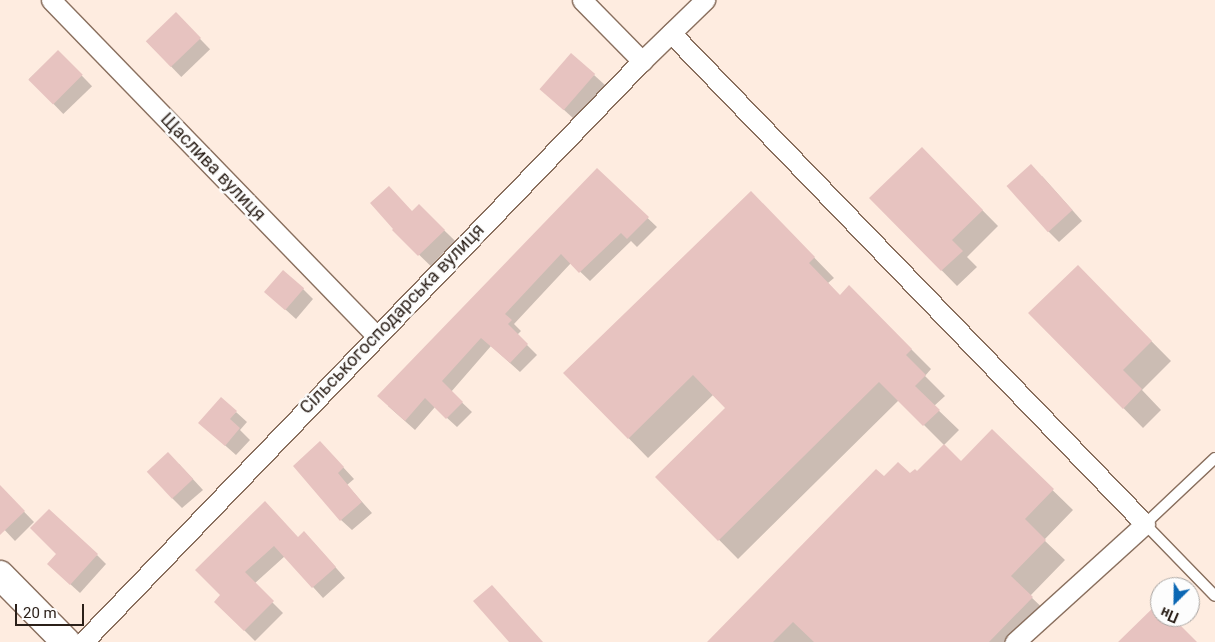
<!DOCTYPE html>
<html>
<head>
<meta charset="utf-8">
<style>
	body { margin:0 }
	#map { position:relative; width:1215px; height:642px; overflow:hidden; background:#feece0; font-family:Roboto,sans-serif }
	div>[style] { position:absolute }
	.shadow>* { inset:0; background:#0003; transform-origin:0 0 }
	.building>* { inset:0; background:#e7c3c0; transform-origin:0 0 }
	.roads { filter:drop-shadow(1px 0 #896f5e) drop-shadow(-1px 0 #896f5e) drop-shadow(0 1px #896f5e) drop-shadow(0 -1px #896f5e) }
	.lane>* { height:10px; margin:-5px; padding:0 5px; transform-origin:5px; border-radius:5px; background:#fff }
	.street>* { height:19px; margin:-9.5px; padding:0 9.5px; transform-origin:9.5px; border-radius:9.5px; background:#fff }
	.secondary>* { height:28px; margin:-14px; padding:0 14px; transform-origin:14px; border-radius:14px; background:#fff }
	span { translate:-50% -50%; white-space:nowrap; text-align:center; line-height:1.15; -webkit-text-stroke:5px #fdfdfd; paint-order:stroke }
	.street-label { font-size:18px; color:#2b2019 }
	.north { position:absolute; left:1150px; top:577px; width:50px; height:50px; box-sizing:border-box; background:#fdfdfd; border:1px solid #a9a5a2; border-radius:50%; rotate:203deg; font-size:14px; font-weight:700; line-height:20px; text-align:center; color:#2b2019 }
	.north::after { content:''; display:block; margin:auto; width:18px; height:22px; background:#0b67b4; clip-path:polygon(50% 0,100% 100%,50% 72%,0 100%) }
	.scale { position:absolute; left:15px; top:604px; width:69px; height:22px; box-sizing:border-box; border:2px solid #2b2019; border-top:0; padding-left:6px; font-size:15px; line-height:18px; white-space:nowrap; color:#2b2019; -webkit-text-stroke:4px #fdfdfd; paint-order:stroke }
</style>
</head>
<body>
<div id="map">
	<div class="shadow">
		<i style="left:176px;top:14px;width:49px;height:40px;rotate:46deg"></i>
		<i style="left:58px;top:51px;width:49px;height:40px;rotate:46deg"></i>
		<i style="clip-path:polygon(594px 75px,605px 85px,574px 119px,552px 99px)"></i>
		<i style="clip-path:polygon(922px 149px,998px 226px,967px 257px,977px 267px,957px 286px,871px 198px)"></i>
		<i style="clip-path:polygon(597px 170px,657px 227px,637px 247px,631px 241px,590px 281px,571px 263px,514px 324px,521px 331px,517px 335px,537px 355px,520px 372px,491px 346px,451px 392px,472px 412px,457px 427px,435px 407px,415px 430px,388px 406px)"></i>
		<i style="clip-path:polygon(1042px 176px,1082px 221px,1059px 242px,1048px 231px)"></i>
		<i style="left:419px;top:206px;width:50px;height:35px;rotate:44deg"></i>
		<i style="clip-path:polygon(771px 213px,834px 278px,828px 283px,840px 296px,849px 287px,931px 369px,925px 376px,945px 396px,934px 406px,959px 430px,944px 445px,899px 400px,738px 559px,657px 477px,726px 408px,713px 395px,648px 458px,565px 373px)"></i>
		<i style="clip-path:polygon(1078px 267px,1171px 361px,1142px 390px,1161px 410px,1143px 428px,1030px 313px)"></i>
		<i style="clip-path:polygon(303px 289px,313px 299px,296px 319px,266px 292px)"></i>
		<i style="clip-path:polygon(236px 412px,247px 422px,240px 430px,250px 440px,236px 455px,211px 433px)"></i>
		<i style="clip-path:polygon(992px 431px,1073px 510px,1044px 540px,1065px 560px,1030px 596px,1052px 617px,1028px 642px,708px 642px,884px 478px,910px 475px,961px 462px)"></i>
		<i style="clip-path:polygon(330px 453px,354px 479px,347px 485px,372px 513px,352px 530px,341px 520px)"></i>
		<i style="clip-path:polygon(179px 464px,203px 490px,182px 508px,172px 498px)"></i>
		<i style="clip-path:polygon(0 487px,34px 522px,15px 541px,0 525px)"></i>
		<i style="clip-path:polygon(298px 538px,314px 543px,345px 578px,323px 598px,285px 556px,254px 584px,283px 613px,255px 641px,216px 602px,222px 595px,196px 570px)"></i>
		<i style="clip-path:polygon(97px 555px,106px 564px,80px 593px,58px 573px)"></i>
	</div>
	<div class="building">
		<i style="left:176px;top:12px;width:36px;height:42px;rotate:46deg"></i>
		<i style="left:58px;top:50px;width:35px;height:42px;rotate:45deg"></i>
		<i style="left:571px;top:53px;width:32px;height:48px;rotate:41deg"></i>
		<i style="clip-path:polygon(922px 147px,983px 210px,952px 240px,963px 251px,941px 271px,869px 198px)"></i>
		<i style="left:1031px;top:164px;width:62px;height:33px;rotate:48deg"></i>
		<i style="clip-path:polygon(597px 168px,649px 217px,627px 239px,621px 233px,579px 273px,561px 254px,505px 314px,512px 320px,508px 324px,528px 344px,510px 363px,481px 338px,442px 381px,463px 402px,446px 419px,425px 398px,405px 421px,377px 396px)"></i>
		<i style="clip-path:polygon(389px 186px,412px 211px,419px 204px,445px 230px,418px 256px,392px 230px,393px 229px,370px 203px)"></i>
		<i style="clip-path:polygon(751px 191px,815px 257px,809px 263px,840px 295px,849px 285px,912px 349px,906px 355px,926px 375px,915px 386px,940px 410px,923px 426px,879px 382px,718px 541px,655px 477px,725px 408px,693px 375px,628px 439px,563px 373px)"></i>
		<i style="clip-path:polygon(1078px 265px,1152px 341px,1123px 370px,1142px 389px,1123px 409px,1028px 313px)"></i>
		<i style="left:283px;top:270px;width:28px;height:29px;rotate:41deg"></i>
		<i style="clip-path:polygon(221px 397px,237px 411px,230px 419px,240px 428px,225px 446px,198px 423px)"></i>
		<i style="clip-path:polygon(992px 429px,1054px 489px,1025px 519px,1046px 540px,1011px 576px,1033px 597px,989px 642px,814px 642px,793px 622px,773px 642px,707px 642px,876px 469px,884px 476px,898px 462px,910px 473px,915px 469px,917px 471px,944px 444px,961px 461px)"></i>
		<i style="clip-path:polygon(320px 441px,344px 467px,338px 473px,362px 502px,340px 521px,293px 466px)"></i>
		<i style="left:168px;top:452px;width:37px;height:29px;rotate:47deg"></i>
		<i style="clip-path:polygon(0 485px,25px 511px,0 535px)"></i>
		<i style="clip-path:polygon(265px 501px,298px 537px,304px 531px,336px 567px,312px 588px,274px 546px,245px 572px,274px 601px,244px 631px,214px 602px,220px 595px,195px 570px)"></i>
		<i style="clip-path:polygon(49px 509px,98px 554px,70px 585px,47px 564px,56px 554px,30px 528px)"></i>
		<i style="clip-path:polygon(492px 585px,543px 642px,509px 642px,473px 601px)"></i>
		<i style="clip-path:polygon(1160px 601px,1160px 617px,1172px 617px,1197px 642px,1118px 642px)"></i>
	</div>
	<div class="roads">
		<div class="lane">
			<i style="left:1215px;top:458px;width:96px;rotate:136.7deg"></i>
			<i style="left:1145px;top:524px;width:100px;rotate:45.8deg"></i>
		</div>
		<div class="street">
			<i style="left:51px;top:0;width:467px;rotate:45.9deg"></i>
			<i style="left:582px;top:0;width:86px;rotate:45.5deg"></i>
			<i style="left:671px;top:33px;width:682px;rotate:46.01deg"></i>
			<i style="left:1145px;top:524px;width:176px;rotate:137.8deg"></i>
			<i style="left:83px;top:642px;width:806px;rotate:-46.11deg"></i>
			<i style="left:642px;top:61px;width:88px;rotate:-44.1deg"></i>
		</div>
		<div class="secondary">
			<i style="left:0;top:575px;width:94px;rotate:45.4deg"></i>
		</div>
	</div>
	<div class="street-label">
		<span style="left:213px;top:167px;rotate:46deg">Щаслива вулиця</span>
		<span style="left:392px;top:319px;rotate:-46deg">Сільськогосподарська вулиця</span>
	</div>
	<div class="north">Пн</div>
	<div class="scale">20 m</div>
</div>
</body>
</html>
